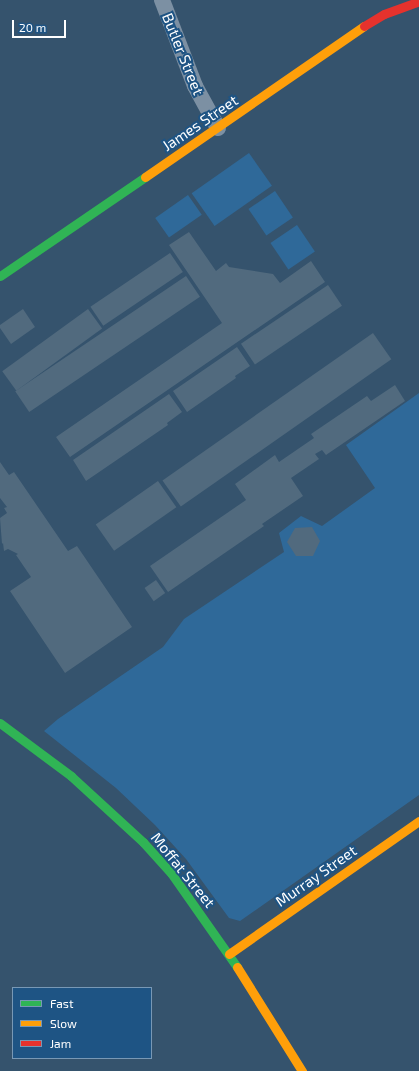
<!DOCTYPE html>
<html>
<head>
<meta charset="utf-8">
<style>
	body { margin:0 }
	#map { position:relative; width:419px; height:1071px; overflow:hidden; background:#35536d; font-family:"Exo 2",sans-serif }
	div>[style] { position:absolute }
	.green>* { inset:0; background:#2f6999; transform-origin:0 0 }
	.building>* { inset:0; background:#516a7e; transform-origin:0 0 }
	.street>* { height:16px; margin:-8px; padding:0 8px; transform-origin:8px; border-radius:8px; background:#7c90a3 }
	.fast>* { height:9px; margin:-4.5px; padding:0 4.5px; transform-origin:4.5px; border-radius:4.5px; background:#30b455 }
	.slow>* { height:9px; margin:-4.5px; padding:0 4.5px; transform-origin:4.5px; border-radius:4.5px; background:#ff9f0a }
	.jam>* { height:9px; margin:-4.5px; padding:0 4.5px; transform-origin:4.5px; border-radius:4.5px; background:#e5322d }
	span { translate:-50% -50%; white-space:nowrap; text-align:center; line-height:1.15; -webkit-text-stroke:4px #1e5484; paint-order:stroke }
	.street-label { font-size:15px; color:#fff }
	.legend { position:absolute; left:12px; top:987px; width:140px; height:72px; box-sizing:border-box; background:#1e5484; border:1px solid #7898b5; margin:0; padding:5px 7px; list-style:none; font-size:12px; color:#fff }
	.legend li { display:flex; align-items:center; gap:8px; height:20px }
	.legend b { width:20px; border:1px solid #7898b5 }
	.scale { position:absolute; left:12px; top:20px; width:54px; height:18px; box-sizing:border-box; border:2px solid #fff; border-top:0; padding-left:5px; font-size:12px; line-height:14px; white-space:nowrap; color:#fff; -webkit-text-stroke:3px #1e5484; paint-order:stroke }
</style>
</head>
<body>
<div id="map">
	<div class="green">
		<i style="left:249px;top:153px;width:40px;height:70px;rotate:55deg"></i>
		<i style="left:275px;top:191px;width:32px;height:32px;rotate:56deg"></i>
		<i style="left:188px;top:195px;width:24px;height:40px;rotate:55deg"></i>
		<i style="left:297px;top:225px;width:32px;height:32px;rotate:56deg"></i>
		<i style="clip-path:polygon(419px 393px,419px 795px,240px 921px,229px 918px,186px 859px,155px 825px,116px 788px,44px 731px,58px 719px,163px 647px,184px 619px,284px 552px,279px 533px,301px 516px,322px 526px,375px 488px,346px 445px)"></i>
	</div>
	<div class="building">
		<i style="clip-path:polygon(189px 232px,216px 271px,226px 263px,229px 267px,273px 274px,280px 283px,311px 261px,325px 282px,70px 457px,56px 437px,222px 323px,169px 245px)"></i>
		<i style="left:170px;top:253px;width:23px;height:96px;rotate:56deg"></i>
		<i style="left:186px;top:276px;width:25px;height:206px;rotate:56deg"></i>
		<i style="left:328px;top:285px;width:25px;height:105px;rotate:56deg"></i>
		<i style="clip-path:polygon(23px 309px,35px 327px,11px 344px,0 328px,0 325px)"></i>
		<i style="left:88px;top:309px;width:24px;height:106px;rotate:54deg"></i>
		<i style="left:373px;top:333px;width:32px;height:257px;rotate:55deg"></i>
		<i style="clip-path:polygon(237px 347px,250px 366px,235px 376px,236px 378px,187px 412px,173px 391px)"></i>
		<i style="clip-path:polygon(395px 385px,405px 401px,326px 455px,322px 450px,315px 454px,319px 459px,291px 478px,303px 496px,262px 524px,264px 526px,168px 592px,150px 566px,246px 500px,235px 484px,275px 455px,279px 462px,314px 438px,311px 434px,367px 396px,371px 401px)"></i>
		<i style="clip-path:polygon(169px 394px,182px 412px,167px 423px,168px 425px,86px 481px,73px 460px)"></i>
		<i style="clip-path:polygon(0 462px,9px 475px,14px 472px,68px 551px,77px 546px,132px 627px,65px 673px,10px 591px,31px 577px,16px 555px,18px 554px,8px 549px,4px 551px,3px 543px,2px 544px,0 518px,7px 513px,4px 508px,7px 507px,0 498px)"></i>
		<i style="left:158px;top:481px;width:32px;height:76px;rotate:55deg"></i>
		<i style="clip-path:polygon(312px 527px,320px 541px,313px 556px,296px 556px,287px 542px,295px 528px)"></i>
		<i style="left:156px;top:580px;width:16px;height:14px;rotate:55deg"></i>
	</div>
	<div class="street">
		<i style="left:162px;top:0;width:92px;rotate:69deg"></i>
		<i style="left:195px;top:86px;width:48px;rotate:61.3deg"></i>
	</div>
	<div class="fast">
		<i style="left:0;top:276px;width:176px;rotate:-34.3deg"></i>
		<i style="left:0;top:723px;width:89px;rotate:36.7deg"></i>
		<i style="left:71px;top:776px;width:98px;rotate:42.5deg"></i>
		<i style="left:143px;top:842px;width:42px;rotate:47.9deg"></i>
		<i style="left:171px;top:873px;width:115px;rotate:54.9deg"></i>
	</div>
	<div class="slow">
		<i style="left:145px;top:177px;width:266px;rotate:-34.6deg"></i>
		<i style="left:229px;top:954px;width:232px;rotate:-35deg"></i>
		<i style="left:237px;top:967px;width:123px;rotate:58deg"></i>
	</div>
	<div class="jam">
		<i style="left:364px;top:26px;width:23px;rotate:-31deg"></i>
		<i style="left:384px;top:14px;width:37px;rotate:-20deg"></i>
	</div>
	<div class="street-label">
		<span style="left:183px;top:54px;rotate:68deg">Butler Street</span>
		<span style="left:200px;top:123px;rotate:-34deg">James Street</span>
		<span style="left:183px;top:870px;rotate:51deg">Moffat Street</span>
		<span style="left:316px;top:876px;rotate:-35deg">Murray Street</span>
	</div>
	<ul class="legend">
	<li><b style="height:5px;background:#30b455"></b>Fast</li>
	<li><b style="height:5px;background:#ff9f0a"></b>Slow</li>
	<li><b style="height:5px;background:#e5322d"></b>Jam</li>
	</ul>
	<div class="scale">20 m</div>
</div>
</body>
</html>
